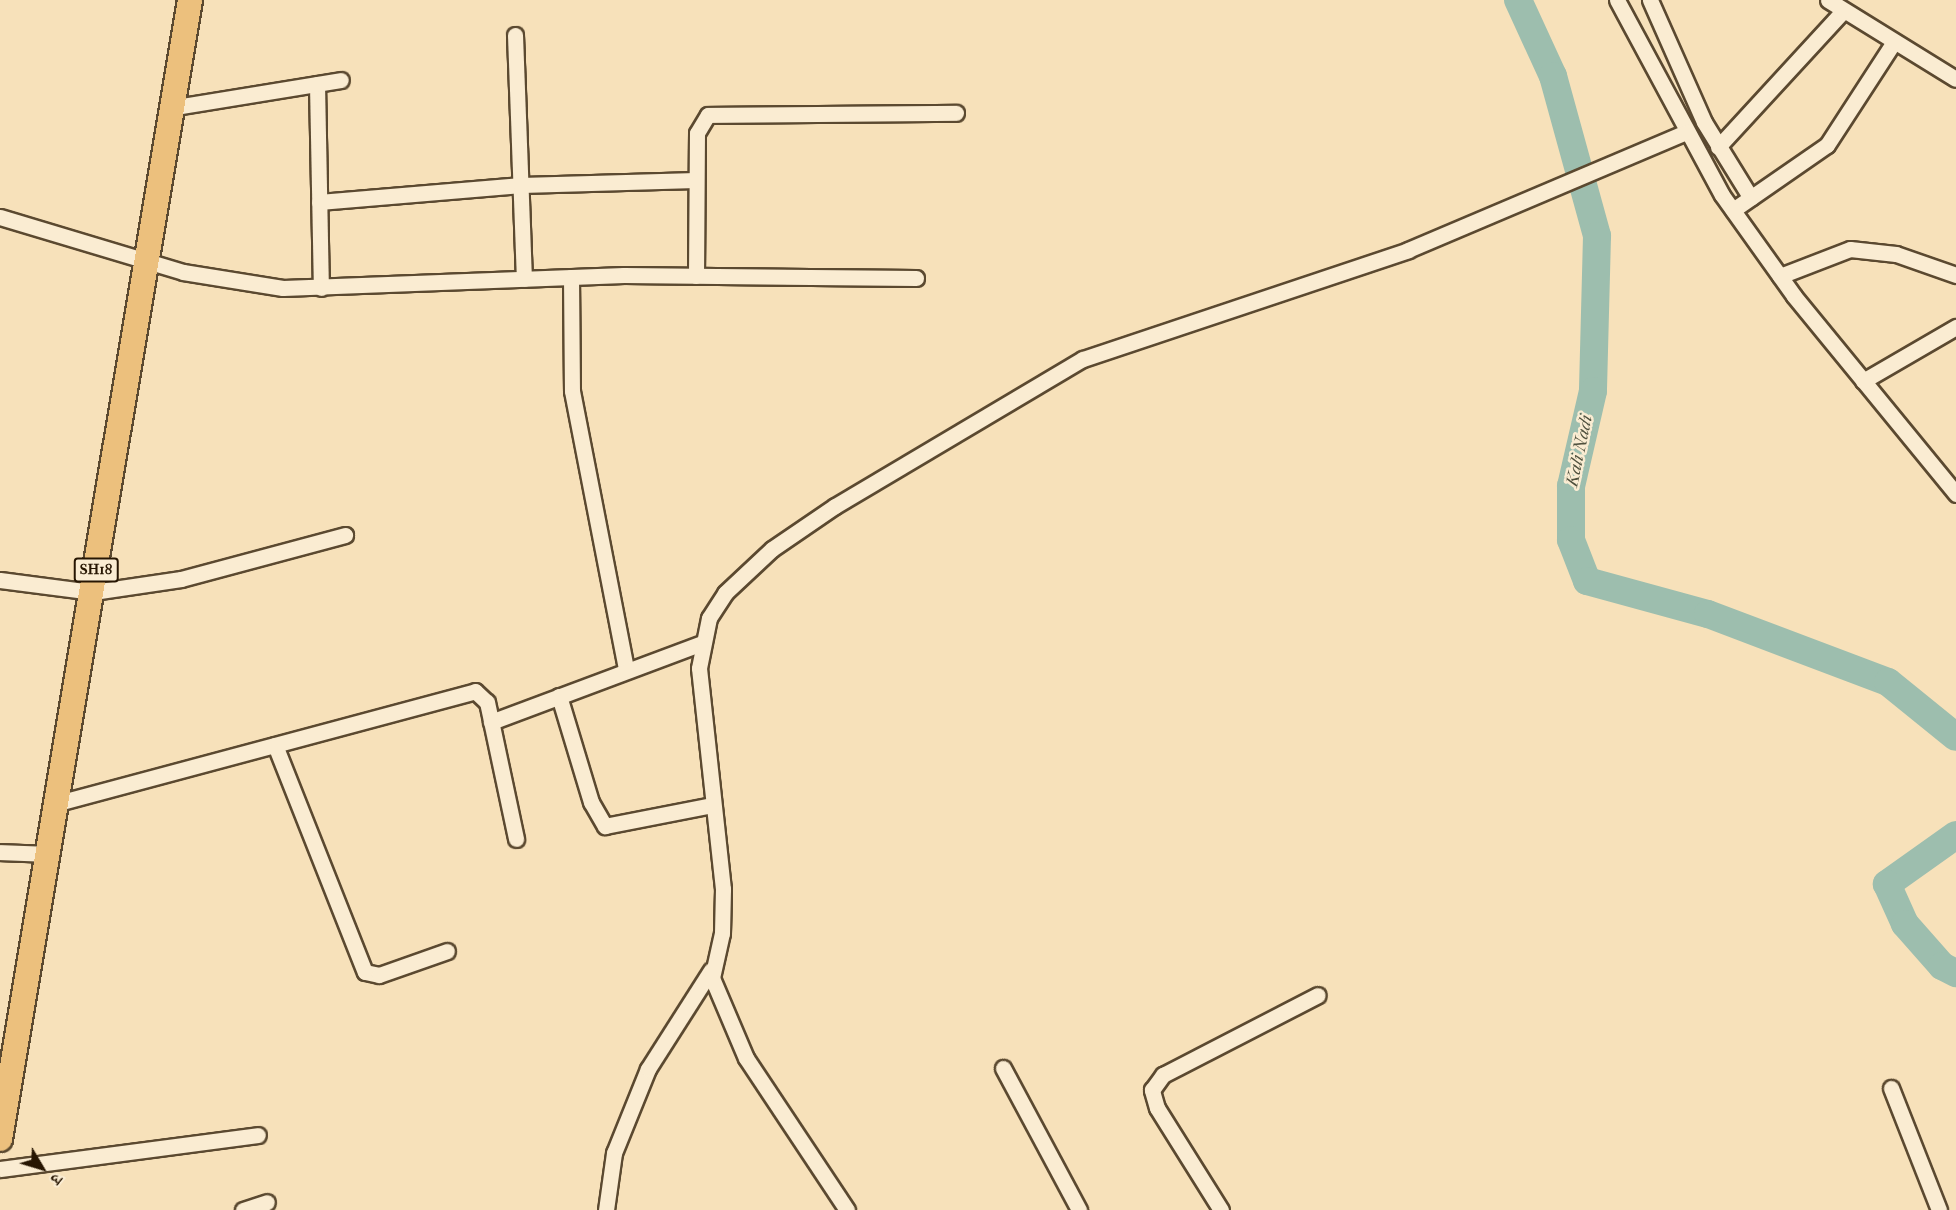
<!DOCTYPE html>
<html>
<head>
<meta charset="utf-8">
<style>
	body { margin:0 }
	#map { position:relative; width:1956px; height:1210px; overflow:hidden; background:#f7e1ba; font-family:"IM FELL French Canon","Noto Serif Devanagari",serif }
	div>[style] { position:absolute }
	.river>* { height:28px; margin:-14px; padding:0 14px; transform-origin:14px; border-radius:14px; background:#9dbeae }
	.roads { filter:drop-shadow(2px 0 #5b4930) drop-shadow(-2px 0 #5b4930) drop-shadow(0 2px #5b4930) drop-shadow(0 -2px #5b4930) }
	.minor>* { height:15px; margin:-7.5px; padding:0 7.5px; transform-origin:7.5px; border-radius:7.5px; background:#faecd2 }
	.primary>* { height:24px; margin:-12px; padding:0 12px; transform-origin:12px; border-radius:12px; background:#ecc07d }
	span { translate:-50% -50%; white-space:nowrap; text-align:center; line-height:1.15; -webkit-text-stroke:5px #faecd2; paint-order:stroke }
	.shield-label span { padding:2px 4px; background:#faecd2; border:2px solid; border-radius:4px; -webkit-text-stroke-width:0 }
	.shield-label { font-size:15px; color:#271602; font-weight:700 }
	.water-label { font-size:18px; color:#50513e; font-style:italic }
	.north { position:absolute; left:12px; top:1138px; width:60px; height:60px; -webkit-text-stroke:4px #faecd2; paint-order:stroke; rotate:128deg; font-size:16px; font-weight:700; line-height:24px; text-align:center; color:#271602 }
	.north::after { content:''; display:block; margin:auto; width:21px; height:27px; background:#271602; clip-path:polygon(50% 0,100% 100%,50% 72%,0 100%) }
</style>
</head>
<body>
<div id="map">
	<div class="river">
		<i style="left:1518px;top:0;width:84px;rotate:65.3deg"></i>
		<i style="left:1553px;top:76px;width:166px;rotate:74.6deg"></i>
		<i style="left:1597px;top:236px;width:155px;rotate:91.5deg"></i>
		<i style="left:1593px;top:391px;width:98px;rotate:103deg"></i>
		<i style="left:1571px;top:486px;width:54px;rotate:90deg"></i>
		<i style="left:1571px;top:540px;width:44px;rotate:68.7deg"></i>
		<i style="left:1587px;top:581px;width:125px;rotate:15.3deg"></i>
		<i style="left:1708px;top:614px;width:192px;rotate:20.7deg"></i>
		<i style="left:1888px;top:682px;width:87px;rotate:39deg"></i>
		<i style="left:1956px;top:835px;width:85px;rotate:144.6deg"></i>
		<i style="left:1887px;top:884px;width:44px;rotate:65.8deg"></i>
		<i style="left:1905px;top:924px;width:56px;rotate:48.6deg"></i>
		<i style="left:1942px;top:966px;width:16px;rotate:27deg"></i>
	</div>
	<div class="roads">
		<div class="minor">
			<i style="left:1617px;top:0;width:221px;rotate:61.7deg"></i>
			<i style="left:1722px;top:195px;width:124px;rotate:54.5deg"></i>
			<i style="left:1794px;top:296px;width:256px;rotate:50.7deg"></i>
			<i style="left:1650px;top:0;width:133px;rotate:66.1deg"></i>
			<i style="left:1704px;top:122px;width:89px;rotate:58.3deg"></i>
			<i style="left:1828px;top:0;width:150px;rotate:31.7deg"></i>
			<i style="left:515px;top:35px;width:244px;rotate:87.9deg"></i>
			<i style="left:317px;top:84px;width:204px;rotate:88.9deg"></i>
			<i style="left:170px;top:108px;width:173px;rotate:-9.3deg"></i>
			<i style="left:1718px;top:147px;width:185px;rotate:-47.4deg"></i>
			<i style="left:319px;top:202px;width:203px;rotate:-4.8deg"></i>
			<i style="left:521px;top:185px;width:175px;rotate:-1.6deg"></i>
			<i style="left:1733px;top:210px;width:114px;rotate:-34.7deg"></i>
			<i style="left:1827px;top:145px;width:123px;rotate:-57deg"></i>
			<i style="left:0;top:217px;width:191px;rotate:16.7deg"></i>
			<i style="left:183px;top:272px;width:101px;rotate:9.1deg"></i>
			<i style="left:283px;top:288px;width:341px;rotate:-2.2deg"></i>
			<i style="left:624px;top:275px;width:292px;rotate:0.6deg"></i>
			<i style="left:696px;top:276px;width:143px;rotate:-89.6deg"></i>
			<i style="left:697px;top:133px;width:21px;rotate:-59deg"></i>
			<i style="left:708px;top:115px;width:248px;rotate:-0.5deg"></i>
			<i style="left:1780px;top:276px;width:75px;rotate:-21.1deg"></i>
			<i style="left:1850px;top:249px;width:46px;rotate:6.2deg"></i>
			<i style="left:1896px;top:254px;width:64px;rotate:19.3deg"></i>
			<i style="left:571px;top:277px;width:114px;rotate:89.5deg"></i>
			<i style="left:572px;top:391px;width:283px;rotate:79deg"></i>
			<i style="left:1863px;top:381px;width:108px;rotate:-30.1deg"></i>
			<i style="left:0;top:580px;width:94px;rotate:7.4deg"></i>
			<i style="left:93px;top:592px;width:89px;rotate:-8.4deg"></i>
			<i style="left:181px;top:579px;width:170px;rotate:-15deg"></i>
			<i style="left:559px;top:696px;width:111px;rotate:73.2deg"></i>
			<i style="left:591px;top:802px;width:28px;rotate:60deg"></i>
			<i style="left:605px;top:826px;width:109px;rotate:-11.1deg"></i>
			<i style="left:491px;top:722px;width:225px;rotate:-20.5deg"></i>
			<i style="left:275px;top:745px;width:244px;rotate:68.4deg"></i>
			<i style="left:365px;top:972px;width:14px;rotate:12deg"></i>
			<i style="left:379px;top:975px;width:72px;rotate:-19.4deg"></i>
			<i style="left:58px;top:803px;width:432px;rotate:-15deg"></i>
			<i style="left:475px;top:691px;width:16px;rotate:43deg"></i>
			<i style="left:487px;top:702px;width:140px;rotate:78deg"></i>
			<i style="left:0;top:852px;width:49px;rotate:2.3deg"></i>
			<i style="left:1003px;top:1068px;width:161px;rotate:61.8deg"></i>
			<i style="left:1891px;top:1088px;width:131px;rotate:68.5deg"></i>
			<i style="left:0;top:1169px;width:260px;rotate:-7.5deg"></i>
			<i style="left:243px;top:1210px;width:25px;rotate:-18deg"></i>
			<i style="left:606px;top:1210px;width:58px;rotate:-82deg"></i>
			<i style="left:614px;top:1153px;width:91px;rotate:-68deg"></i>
			<i style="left:648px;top:1069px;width:117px;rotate:-57.5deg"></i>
			<i style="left:847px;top:1210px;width:182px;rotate:-123.6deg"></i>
			<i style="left:746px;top:1058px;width:87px;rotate:-113deg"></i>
			<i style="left:712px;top:978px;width:46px;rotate:-77.5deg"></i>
			<i style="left:722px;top:933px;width:44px;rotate:-88.7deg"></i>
			<i style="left:723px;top:889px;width:222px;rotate:-96.2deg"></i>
			<i style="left:699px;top:668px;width:51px;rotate:-78.7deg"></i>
			<i style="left:709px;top:618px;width:30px;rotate:-57deg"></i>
			<i style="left:725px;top:593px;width:64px;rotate:-43.1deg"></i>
			<i style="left:772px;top:549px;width:76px;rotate:-34.3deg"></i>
			<i style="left:835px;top:506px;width:288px;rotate:-30.7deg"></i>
			<i style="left:1083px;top:359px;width:343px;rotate:-18.5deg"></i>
			<i style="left:1408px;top:250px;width:302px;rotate:-23deg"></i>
			<i style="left:1221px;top:1210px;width:120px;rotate:-122.1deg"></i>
			<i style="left:1157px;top:1108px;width:19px;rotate:-106deg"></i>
			<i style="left:1152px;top:1090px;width:19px;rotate:-54deg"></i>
			<i style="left:1163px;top:1075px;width:174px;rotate:-27.3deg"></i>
		</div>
		<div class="primary">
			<i style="left:0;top:1139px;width:1155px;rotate:-80.53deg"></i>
		</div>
	</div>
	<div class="shield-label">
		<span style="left:96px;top:570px">SH18</span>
	</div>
	<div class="water-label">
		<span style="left:1580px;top:451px;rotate:-78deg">Kali Nadi</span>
	</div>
	<div class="north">उ</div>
</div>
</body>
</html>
